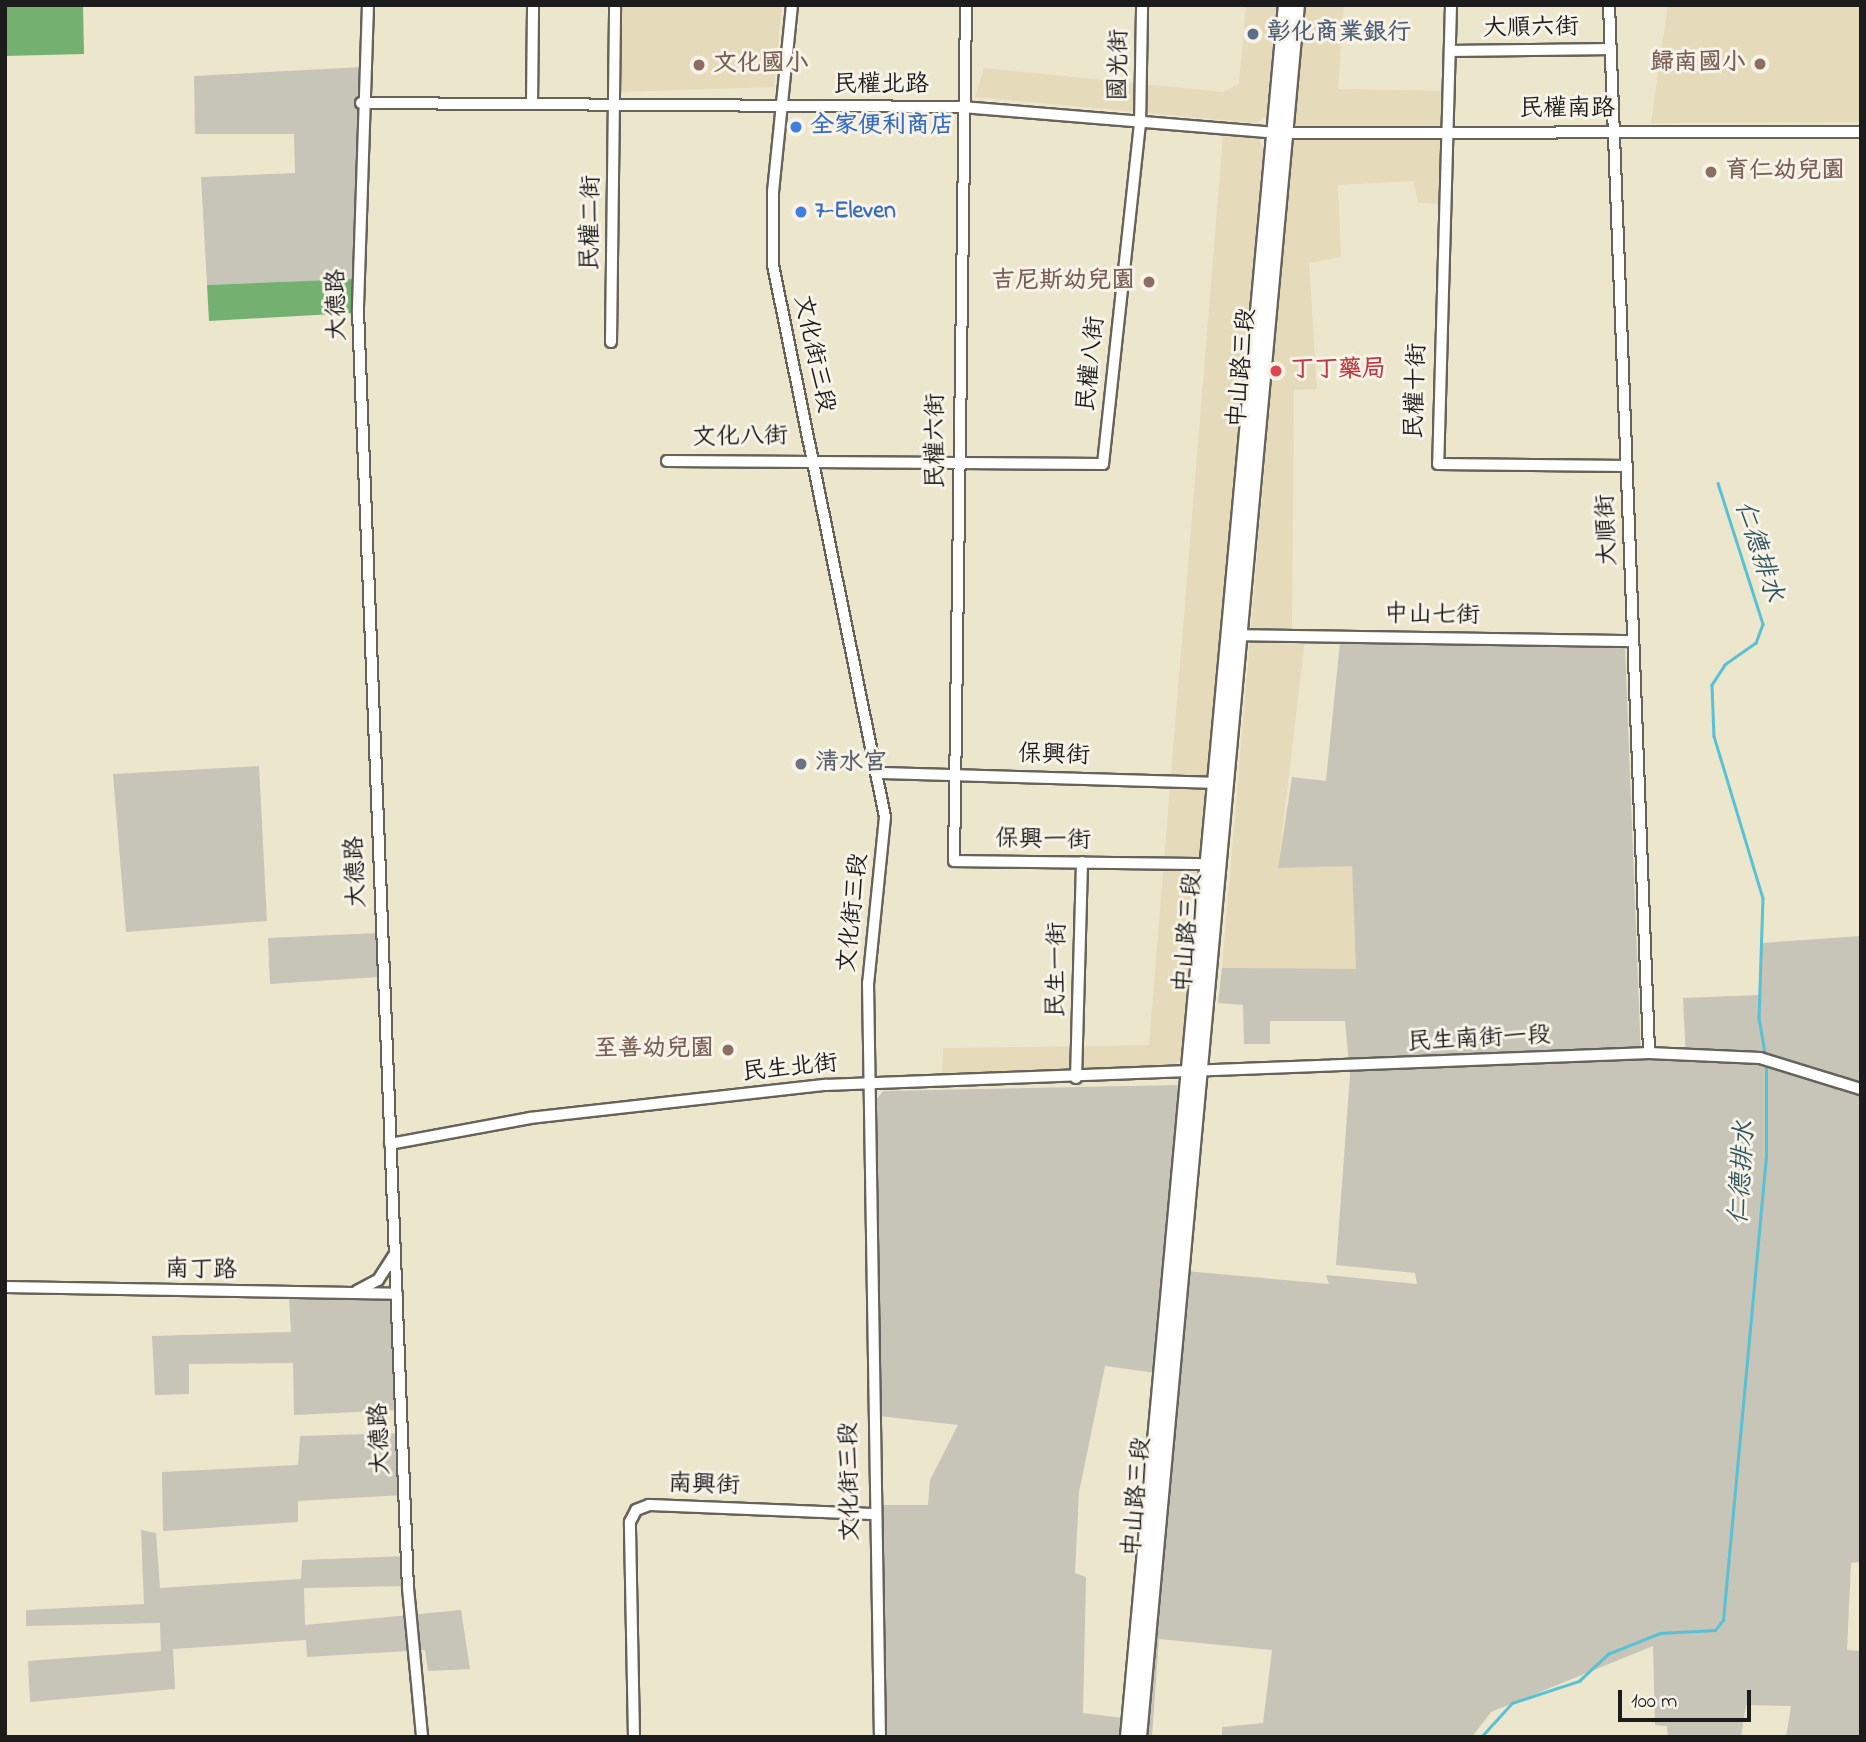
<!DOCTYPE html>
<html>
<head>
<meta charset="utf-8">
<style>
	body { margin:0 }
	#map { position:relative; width:1866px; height:1742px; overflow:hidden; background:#ece7cc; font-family:"Indie Flower","LXGW WenKai TC",sans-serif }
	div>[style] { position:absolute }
	.built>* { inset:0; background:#e5daba }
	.industrial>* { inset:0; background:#c7c4b8 }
	.forest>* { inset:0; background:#74b171 }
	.stream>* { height:2.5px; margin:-1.25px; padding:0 1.25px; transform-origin:1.25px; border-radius:1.25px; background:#58c1d4 }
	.roads { filter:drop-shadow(2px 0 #65635a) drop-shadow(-2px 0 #65635a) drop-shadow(0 2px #65635a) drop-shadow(0 -2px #65635a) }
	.minor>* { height:10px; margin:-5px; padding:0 5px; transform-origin:5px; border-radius:5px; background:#fff }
	.major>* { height:14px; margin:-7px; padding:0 7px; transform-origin:7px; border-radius:7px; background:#fff }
	.dots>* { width:19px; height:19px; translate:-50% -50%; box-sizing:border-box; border:4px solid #f7f3e8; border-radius:50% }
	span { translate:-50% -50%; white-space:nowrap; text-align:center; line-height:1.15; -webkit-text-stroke:6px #f7f3e8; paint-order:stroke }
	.street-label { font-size:24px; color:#1c1c1c }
	.service-label { font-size:24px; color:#4e5e75; font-weight:700 }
	.left { translate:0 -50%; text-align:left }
	.education-label { font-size:24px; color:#785e54; font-weight:700 }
	.right { translate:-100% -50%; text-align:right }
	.shop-label { font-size:24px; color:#366cbe; font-weight:700 }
	.health-label { font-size:24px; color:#be3a42; font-weight:700 }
	.worship-label { font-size:24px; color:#5b616d; font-weight:700 }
	.water-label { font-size:26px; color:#31565c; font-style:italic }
	.frame { position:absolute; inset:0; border:7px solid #1c1c1c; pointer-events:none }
	.scale { position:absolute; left:1618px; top:1690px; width:133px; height:32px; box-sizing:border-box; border:4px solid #1c1c1c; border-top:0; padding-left:9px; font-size:21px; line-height:24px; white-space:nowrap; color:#1c1c1c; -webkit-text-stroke:5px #f7f3e8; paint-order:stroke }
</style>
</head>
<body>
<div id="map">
	<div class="built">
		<i style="clip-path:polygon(621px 5px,782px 5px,774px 87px,621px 92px)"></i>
		<i style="clip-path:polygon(1246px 5px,1277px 5px,1268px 115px,1256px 123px,975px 97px,984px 68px,1223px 92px,1239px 84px)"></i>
		<i style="clip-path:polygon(1304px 5px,1344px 5px,1338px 89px,1445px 91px,1441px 204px,1418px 203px,1414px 181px,1338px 185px,1341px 257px,1309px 263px,1317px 389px,1294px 390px,1292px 631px,1306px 631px,1278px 868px,1352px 865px,1356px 970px,1222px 968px)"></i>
		<i style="clip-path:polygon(1668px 5px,1861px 5px,1861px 122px,1651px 123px)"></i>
		<i style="clip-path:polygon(1223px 136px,1258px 138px,1266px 155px,1184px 1057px,1169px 1069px,942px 1073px,943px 1048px,1149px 1045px)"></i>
	</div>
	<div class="industrial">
		<i style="clip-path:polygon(361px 67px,353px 279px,207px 285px,201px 177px,295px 173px,294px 134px,195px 134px,194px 76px)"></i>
		<i style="clip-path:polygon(evenodd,1340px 642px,1625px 647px,1641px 1058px,1686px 1060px,1683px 998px,1759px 995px,1762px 943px,1861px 936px,1861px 1562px,1851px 1563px,1847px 1650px,1861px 1651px,1861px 1737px,1786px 1737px,1791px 1706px,1746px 1705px,1741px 1737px,1668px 1737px,1667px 1726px,1655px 1725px,1653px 1646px,1491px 1712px,1472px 1737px,1222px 1737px,1222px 1727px,1263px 1723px,1272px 1650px,1159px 1639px,1152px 1737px,885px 1737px,881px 1505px,928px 1505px,930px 1480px,958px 1425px,879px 1416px,876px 1100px,883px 1091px,1179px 1085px,1163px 1269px,1329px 1284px,1326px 1275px,1417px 1284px,1415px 1273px,1336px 1265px,1350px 1075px,1345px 1021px,1270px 1021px,1270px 1044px,1244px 1044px,1243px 1005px,1218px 1003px,1222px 968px,1356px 969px,1352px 866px,1278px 868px,1292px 777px,1326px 781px,1340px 642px,1105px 1366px,1156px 1373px,1122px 1718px,1083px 1713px,1086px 1577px,1075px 1573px,1079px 1492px,1105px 1366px)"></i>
		<i style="clip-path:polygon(259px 766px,267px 921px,126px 932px,113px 774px)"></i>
		<i style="clip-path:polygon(378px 933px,380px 977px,270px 984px,268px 938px)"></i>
		<i style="clip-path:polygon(393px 1298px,399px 1410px,294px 1415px,293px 1363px,189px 1364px,189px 1394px,155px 1395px,152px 1336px,291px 1332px,289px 1299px)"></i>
		<i style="clip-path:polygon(403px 1433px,403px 1495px,298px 1501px,298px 1522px,163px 1531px,162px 1472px,298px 1465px,300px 1436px)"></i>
		<i style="clip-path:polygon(141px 1530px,156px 1533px,160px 1588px,301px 1579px,302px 1560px,406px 1556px,407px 1586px,304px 1588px,305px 1625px,461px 1610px,470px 1669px,428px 1671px,425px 1650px,307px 1657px,306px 1640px,173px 1649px,175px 1689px,30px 1702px,28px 1661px,161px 1651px,160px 1623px,26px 1626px,26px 1610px,144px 1604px)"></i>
	</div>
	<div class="forest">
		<i style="clip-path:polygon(5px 5px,83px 5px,84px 54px,5px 56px)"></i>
		<i style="clip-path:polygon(353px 279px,351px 313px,209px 321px,207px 285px)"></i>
	</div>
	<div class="stream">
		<i style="left:1718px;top:483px;width:148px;rotate:72.3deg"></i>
		<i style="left:1763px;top:624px;width:20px;rotate:110deg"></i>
		<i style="left:1756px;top:643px;width:38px;rotate:145deg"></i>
		<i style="left:1725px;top:665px;width:24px;rotate:123deg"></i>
		<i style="left:1712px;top:685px;width:51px;rotate:87.8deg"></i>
		<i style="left:1714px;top:736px;width:169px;rotate:73.2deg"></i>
		<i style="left:1763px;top:898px;width:120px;rotate:91.9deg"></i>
		<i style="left:1759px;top:1018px;width:41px;rotate:80.1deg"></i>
		<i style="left:1481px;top:1737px;width:46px;rotate:-47.6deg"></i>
		<i style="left:1512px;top:1703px;width:71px;rotate:-18.2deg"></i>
		<i style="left:1579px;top:1681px;width:40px;rotate:-43deg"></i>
		<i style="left:1608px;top:1654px;width:56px;rotate:-22deg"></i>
		<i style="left:1660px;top:1633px;width:55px;rotate:-3.1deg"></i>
		<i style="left:1715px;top:1630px;width:13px;rotate:-51deg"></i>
		<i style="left:1723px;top:1620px;width:464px;rotate:-84.7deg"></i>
		<i style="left:1766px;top:1158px;width:94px;rotate:-90deg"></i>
	</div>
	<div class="roads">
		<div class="minor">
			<i style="left:368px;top:5px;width:306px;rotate:91.9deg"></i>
			<i style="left:358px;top:311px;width:1278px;rotate:87.76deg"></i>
			<i style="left:408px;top:1588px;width:150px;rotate:84.6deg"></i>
			<i style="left:792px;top:5px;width:187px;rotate:95.8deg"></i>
			<i style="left:773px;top:191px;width:74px;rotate:90deg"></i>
			<i style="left:773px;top:265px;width:563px;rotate:78.53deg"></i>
			<i style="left:885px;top:817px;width:167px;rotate:95.8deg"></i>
			<i style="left:868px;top:983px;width:754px;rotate:89.09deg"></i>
			<i style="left:966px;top:5px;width:856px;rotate:90.8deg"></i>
			<i style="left:954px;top:861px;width:258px;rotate:0.7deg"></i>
			<i style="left:1451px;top:5px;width:459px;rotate:91.6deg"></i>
			<i style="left:1438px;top:464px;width:188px;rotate:0.6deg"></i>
			<i style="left:1609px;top:5px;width:1049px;rotate:87.81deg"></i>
			<i style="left:1452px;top:51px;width:158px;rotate:-0.7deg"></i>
			<i style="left:361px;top:103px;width:600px;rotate:0.38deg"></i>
			<i style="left:961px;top:107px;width:314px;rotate:4.7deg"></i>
			<i style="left:1274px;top:133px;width:587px;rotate:-0.1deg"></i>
			<i style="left:532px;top:104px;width:99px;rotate:-89.4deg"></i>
			<i style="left:611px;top:342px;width:337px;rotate:-89.3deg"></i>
			<i style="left:667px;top:461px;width:436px;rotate:0.4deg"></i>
			<i style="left:1103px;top:464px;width:341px;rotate:-83.8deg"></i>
			<i style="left:1140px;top:125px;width:120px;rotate:-89deg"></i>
			<i style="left:1234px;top:635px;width:399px;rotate:0.9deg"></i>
			<i style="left:879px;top:773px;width:344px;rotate:1.7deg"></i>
			<i style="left:1076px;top:1078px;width:216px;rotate:-88.4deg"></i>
			<i style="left:390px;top:1144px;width:142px;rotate:-10.5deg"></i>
			<i style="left:530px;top:1118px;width:297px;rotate:-6.4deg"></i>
			<i style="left:825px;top:1085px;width:825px;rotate:-2.22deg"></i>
			<i style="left:1649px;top:1053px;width:111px;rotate:2.6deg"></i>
			<i style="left:1760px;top:1058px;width:106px;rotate:17.1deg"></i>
			<i style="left:5px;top:1287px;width:392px;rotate:1deg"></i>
			<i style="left:357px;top:1291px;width:24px;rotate:-28deg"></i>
			<i style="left:378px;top:1280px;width:30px;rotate:-57deg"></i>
			<i style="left:634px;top:1737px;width:215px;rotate:-91.1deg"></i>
			<i style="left:630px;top:1522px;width:13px;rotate:-63deg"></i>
			<i style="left:636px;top:1510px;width:14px;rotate:-21deg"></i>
			<i style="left:649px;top:1505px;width:224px;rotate:2.3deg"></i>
		</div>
		<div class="major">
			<i style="left:1128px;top:1737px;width:1739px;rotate:-84.79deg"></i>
			<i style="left:1139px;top:1737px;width:1739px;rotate:-84.79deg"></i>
		</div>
	</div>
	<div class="dots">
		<i style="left:1253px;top:34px;background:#5c6f8a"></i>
		<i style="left:1760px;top:64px;background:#8d6e63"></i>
		<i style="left:699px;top:65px;background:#8d6e63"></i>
		<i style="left:796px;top:127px;background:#3f7fe0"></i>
		<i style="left:1711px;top:172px;background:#8d6e63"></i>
		<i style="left:801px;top:212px;background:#3f7fe0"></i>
		<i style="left:1149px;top:282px;background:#8d6e63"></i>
		<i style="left:1276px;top:371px;background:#e0444e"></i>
		<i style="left:801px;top:764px;background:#6b7280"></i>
		<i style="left:728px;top:1050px;background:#8d6e63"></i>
	</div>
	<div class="street-label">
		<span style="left:1531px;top:29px;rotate:-1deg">大順六街</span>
		<span style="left:1120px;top:65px;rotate:-89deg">國光街</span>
		<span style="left:881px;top:86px">民權北路</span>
		<span style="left:1567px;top:110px">民權南路</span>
		<span style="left:592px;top:223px;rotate:-89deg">民權二街</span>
		<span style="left:338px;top:305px;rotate:-91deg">大德路</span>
		<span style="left:813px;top:354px;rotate:78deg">文化街三段</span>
		<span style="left:1092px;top:364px;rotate:-84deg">民權八街</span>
		<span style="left:1243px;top:368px;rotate:-85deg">中山路三段</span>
		<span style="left:1417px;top:391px;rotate:-88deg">民權十街</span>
		<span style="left:740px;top:438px;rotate:-1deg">文化八街</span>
		<span style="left:937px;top:441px;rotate:-90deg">民權六街</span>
		<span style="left:1608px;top:530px;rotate:-92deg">大順街</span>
		<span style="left:1432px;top:616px;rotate:1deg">中山七街</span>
		<span style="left:1054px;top:756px;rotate:2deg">保興街</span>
		<span style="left:1043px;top:841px;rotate:1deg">保興一街</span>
		<span style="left:357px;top:872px;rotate:-92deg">大德路</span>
		<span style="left:854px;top:913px;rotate:-84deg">文化街三段</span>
		<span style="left:1189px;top:933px;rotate:-85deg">中山路三段</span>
		<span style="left:1058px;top:970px;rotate:-89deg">民生一街</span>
		<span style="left:1479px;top:1040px;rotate:-3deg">民生南街一段</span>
		<span style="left:790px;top:1069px;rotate:-6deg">民生北街</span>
		<span style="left:201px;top:1271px;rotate:1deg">南丁路</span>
		<span style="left:381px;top:1439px;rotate:-92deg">大德路</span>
		<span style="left:851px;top:1482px;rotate:-91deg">文化街三段</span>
		<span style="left:704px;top:1486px;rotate:2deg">南興街</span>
		<span style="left:1138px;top:1497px;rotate:-85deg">中山路三段</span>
	</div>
	<div class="service-label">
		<span class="left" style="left:1267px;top:34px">彰化商業銀行</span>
	</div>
	<div class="education-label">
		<span class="right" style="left:1746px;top:64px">歸南國小</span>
		<span class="left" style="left:713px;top:65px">文化國小</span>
		<span class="left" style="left:1725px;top:172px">育仁幼兒園</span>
		<span class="right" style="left:1135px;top:282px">吉尼斯幼兒園</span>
		<span class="right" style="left:714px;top:1050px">至善幼兒園</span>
	</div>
	<div class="shop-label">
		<span class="left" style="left:810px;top:127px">全家便利商店</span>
		<span class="left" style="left:815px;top:212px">7-Eleven</span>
	</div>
	<div class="health-label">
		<span class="left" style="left:1290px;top:371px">丁丁藥局</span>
	</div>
	<div class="worship-label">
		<span class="left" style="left:815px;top:764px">清水宮</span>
	</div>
	<div class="water-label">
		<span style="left:1757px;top:552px;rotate:72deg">仁德排水</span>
		<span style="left:1744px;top:1173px;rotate:-86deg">仁德排水</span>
	</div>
	<div class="frame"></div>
	<div class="scale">100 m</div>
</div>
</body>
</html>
